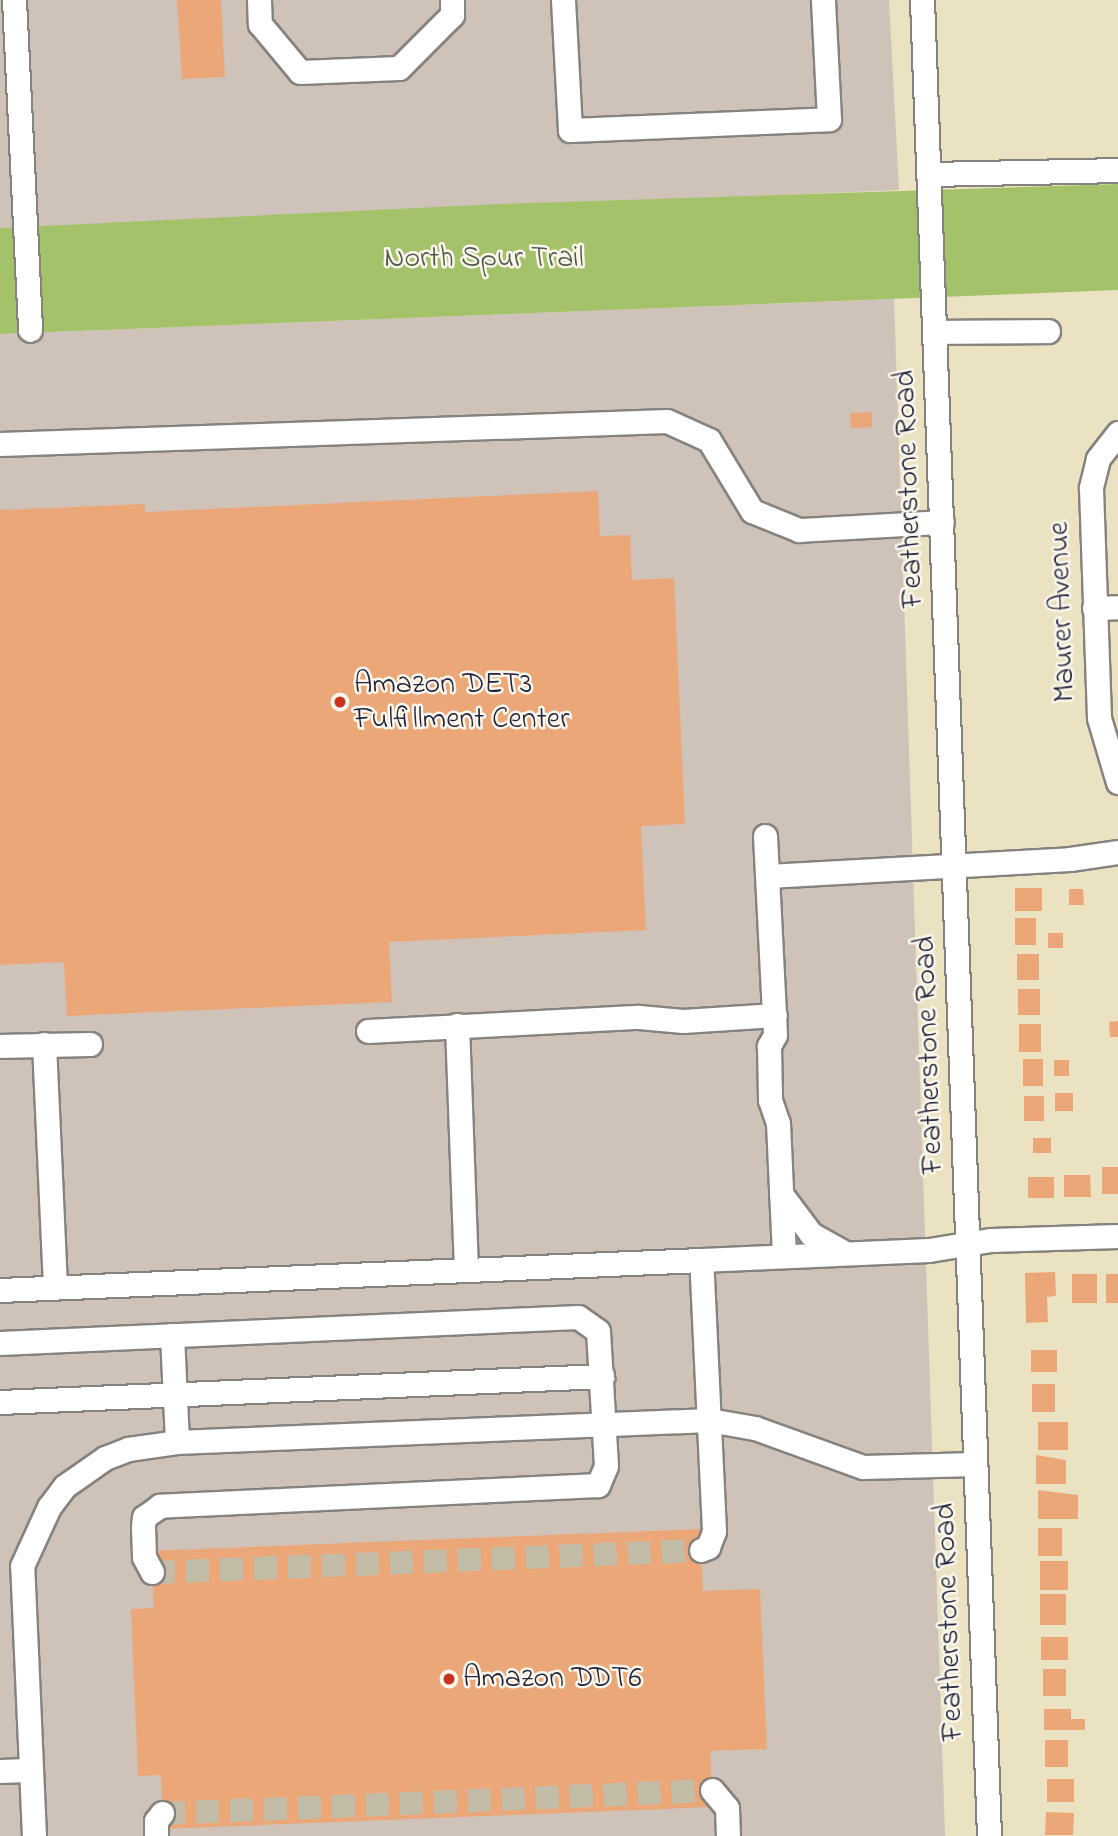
<!DOCTYPE html>
<html>
<head>
<meta charset="utf-8">
<style>
	body { margin:0 }
	#map { position:relative; width:1118px; height:1836px; overflow:hidden; background:#ebe2c2; font-family:"Indie Flower",sans-serif }
	div>[style] { position:absolute }
	.industrial>* { inset:0; background:#cec2b9 }
	.green>* { inset:0; background:#a4c26a }
	.building>* { inset:0; background:#eca778 }
	.minor-tunnel>* { height:23px; margin-top:-11.5px; transform-origin:0; background:repeating-linear-gradient(90deg,#c3bca7 0 23px,transparent 0 34px) }
	.roads { filter:drop-shadow(2px 0 #86827e) drop-shadow(-2px 0 #86827e) drop-shadow(0 2px #86827e) drop-shadow(0 -2px #86827e) }
	.minor>* { height:23px; margin:-11.5px; padding:0 11.5px; transform-origin:11.5px; border-radius:11.5px; background:#fff }
	.dots>* { width:19px; height:19px; translate:-50% -50%; box-sizing:border-box; border:4px solid #fbf7ec; border-radius:50% }
	span { translate:-50% -50%; white-space:nowrap; text-align:center; line-height:1.15; -webkit-text-stroke:5px #fbf7ec; paint-order:stroke }
	.park-label { font-size:30px; color:#505a4b }
	.street-label { font-size:30px; color:#22223b }
	.poi-label { font-size:30px; color:#22223b }
	.left { translate:0 -50%; text-align:left }
</style>
</head>
<body>
<div id="map">
	<div class="industrial">
		<i style="clip-path:polygon(0 0,889px 0,899px 190px,0 228px)"></i>
		<i style="clip-path:polygon(894px 299px,945px 1836px,0 1836px,0 334px)"></i>
	</div>
	<div class="green">
		<i style="clip-path:polygon(1118px 184px,1118px 290px,0 334px,0 228px,501px 204px)"></i>
	</div>
	<div class="building">
		<i style="clip-path:polygon(177px 0,221px 0,225px 77px,182px 79px)"></i>
		<i style="clip-path:polygon(872px 412px,872px 427px,851px 428px,850px 413px)"></i>
		<i style="clip-path:polygon(598px 491px,600px 536px,630px 535px,632px 580px,674px 578px,685px 824px,641px 826px,646px 930px,389px 942px,392px 1002px,67px 1016px,64px 962px,0 965px,0 510px,145px 504px,145px 512px)"></i>
		<i style="clip-path:polygon(1015px 888px,1042px 888px,1042px 911px,1015px 911px)"></i>
		<i style="clip-path:polygon(1069px 889px,1083px 889px,1084px 905px,1069px 905px)"></i>
		<i style="clip-path:polygon(1015px 918px,1036px 918px,1036px 945px,1015px 945px)"></i>
		<i style="clip-path:polygon(1048px 933px,1063px 933px,1063px 948px,1048px 948px)"></i>
		<i style="clip-path:polygon(1017px 954px,1039px 954px,1039px 980px,1017px 980px)"></i>
		<i style="clip-path:polygon(1018px 989px,1040px 989px,1040px 1015px,1018px 1015px)"></i>
		<i style="clip-path:polygon(1118px 1021px,1118px 1037px,1110px 1037px,1109px 1022px)"></i>
		<i style="clip-path:polygon(1019px 1024px,1041px 1024px,1041px 1052px,1019px 1052px)"></i>
		<i style="clip-path:polygon(1023px 1059px,1043px 1059px,1043px 1086px,1023px 1086px)"></i>
		<i style="clip-path:polygon(1054px 1060px,1069px 1060px,1069px 1076px,1054px 1076px)"></i>
		<i style="clip-path:polygon(1055px 1093px,1073px 1093px,1073px 1111px,1055px 1111px)"></i>
		<i style="clip-path:polygon(1024px 1096px,1044px 1096px,1044px 1121px,1024px 1121px)"></i>
		<i style="clip-path:polygon(1033px 1138px,1051px 1138px,1051px 1153px,1033px 1153px)"></i>
		<i style="clip-path:polygon(1102px 1167px,1118px 1167px,1118px 1194px,1102px 1194px)"></i>
		<i style="clip-path:polygon(1064px 1175px,1090px 1175px,1091px 1197px,1064px 1197px)"></i>
		<i style="clip-path:polygon(1028px 1177px,1054px 1177px,1054px 1198px,1028px 1198px)"></i>
		<i style="clip-path:polygon(1055px 1272px,1056px 1296px,1047px 1297px,1048px 1322px,1026px 1323px,1025px 1273px)"></i>
		<i style="clip-path:polygon(1072px 1274px,1097px 1274px,1097px 1303px,1072px 1303px)"></i>
		<i style="clip-path:polygon(1106px 1274px,1118px 1274px,1118px 1303px,1106px 1303px)"></i>
		<i style="clip-path:polygon(1031px 1350px,1057px 1350px,1057px 1372px,1031px 1372px)"></i>
		<i style="clip-path:polygon(1032px 1384px,1055px 1384px,1055px 1412px,1032px 1412px)"></i>
		<i style="clip-path:polygon(1038px 1422px,1068px 1422px,1068px 1450px,1038px 1450px)"></i>
		<i style="clip-path:polygon(1036px 1455px,1066px 1460px,1066px 1484px,1036px 1484px)"></i>
		<i style="clip-path:polygon(1038px 1490px,1078px 1495px,1078px 1519px,1038px 1519px)"></i>
		<i style="clip-path:polygon(1038px 1528px,1062px 1528px,1062px 1556px,1038px 1556px)"></i>
		<i style="clip-path:polygon(700px 1529px,703px 1591px,760px 1589px,767px 1749px,710px 1751px,713px 1807px,163px 1829px,161px 1775px,138px 1776px,131px 1609px,154px 1608px,151px 1551px)"></i>
		<i style="clip-path:polygon(1040px 1561px,1068px 1561px,1068px 1590px,1040px 1590px)"></i>
		<i style="clip-path:polygon(1040px 1594px,1066px 1594px,1066px 1625px,1040px 1625px)"></i>
		<i style="clip-path:polygon(1041px 1637px,1068px 1637px,1068px 1660px,1041px 1660px)"></i>
		<i style="clip-path:polygon(1043px 1669px,1066px 1669px,1066px 1696px,1043px 1696px)"></i>
		<i style="clip-path:polygon(1044px 1709px,1071px 1709px,1071px 1719px,1085px 1719px,1085px 1730px,1044px 1730px)"></i>
		<i style="clip-path:polygon(1045px 1740px,1068px 1740px,1068px 1767px,1045px 1767px)"></i>
		<i style="clip-path:polygon(1047px 1779px,1074px 1779px,1074px 1802px,1047px 1802px)"></i>
		<i style="clip-path:polygon(1046px 1812px,1074px 1813px,1073px 1835px,1045px 1835px)"></i>
	</div>
	<div class="minor-tunnel">
		<i style="left:152px;top:1572px;width:549px;rotate:-2.29deg"></i>
		<i style="left:162px;top:1813px;width:550px;rotate:-2.39deg"></i>
	</div>
	<div class="roads">
		<div class="minor">
			<i style="left:14px;top:0;width:330px;rotate:87.2deg"></i>
			<i style="left:259px;top:0;width:24px;rotate:88deg"></i>
			<i style="left:260px;top:24px;width:62px;rotate:50.2deg"></i>
			<i style="left:300px;top:72px;width:99px;rotate:-2.3deg"></i>
			<i style="left:399px;top:68px;width:75px;rotate:-45deg"></i>
			<i style="left:452px;top:15px;width:15px;rotate:-90deg"></i>
			<i style="left:563px;top:0;width:130px;rotate:86.9deg"></i>
			<i style="left:570px;top:130px;width:259px;rotate:-2.4deg"></i>
			<i style="left:829px;top:119px;width:119px;rotate:-92.9deg"></i>
			<i style="left:922px;top:0;width:1837px;rotate:87.91deg"></i>
			<i style="left:930px;top:174px;width:188px;rotate:-1.2deg"></i>
			<i style="left:936px;top:332px;width:112px;rotate:-0.5deg"></i>
			<i style="left:1118px;top:433px;width:33px;rotate:128deg"></i>
			<i style="left:1098px;top:459px;width:30px;rotate:104deg"></i>
			<i style="left:1091px;top:488px;width:230px;rotate:88deg"></i>
			<i style="left:1099px;top:718px;width:67px;rotate:73.5deg"></i>
			<i style="left:0;top:444px;width:667px;rotate:-1.97deg"></i>
			<i style="left:667px;top:421px;width:46px;rotate:24.3deg"></i>
			<i style="left:709px;top:440px;width:83px;rotate:58.8deg"></i>
			<i style="left:752px;top:511px;width:51px;rotate:22deg"></i>
			<i style="left:799px;top:530px;width:143px;rotate:-3.2deg"></i>
			<i style="left:1094px;top:608px;width:24px;rotate:-2deg"></i>
			<i style="left:765px;top:836px;width:199px;rotate:87.1deg"></i>
			<i style="left:775px;top:1035px;width:13px;rotate:119deg"></i>
			<i style="left:769px;top:1046px;width:54px;rotate:88.9deg"></i>
			<i style="left:770px;top:1100px;width:24px;rotate:71deg"></i>
			<i style="left:778px;top:1123px;width:133px;rotate:87.4deg"></i>
			<i style="left:768px;top:876px;width:302px;rotate:-3.2deg"></i>
			<i style="left:1070px;top:859px;width:49px;rotate:-8.3deg"></i>
			<i style="left:457px;top:1025px;width:244px;rotate:87.9deg"></i>
			<i style="left:368px;top:1031px;width:271px;rotate:-3deg"></i>
			<i style="left:639px;top:1017px;width:44px;rotate:5.2deg"></i>
			<i style="left:683px;top:1021px;width:92px;rotate:-3.7deg"></i>
			<i style="left:44px;top:1044px;width:243px;rotate:87.4deg"></i>
			<i style="left:0;top:1046px;width:90px;rotate:-1.3deg"></i>
			<i style="left:781px;top:1194px;width:50px;rotate:53.1deg"></i>
			<i style="left:811px;top:1234px;width:37px;rotate:29deg"></i>
			<i style="left:0;top:1290px;width:702px;rotate:-2.45deg"></i>
			<i style="left:172px;top:1335px;width:107px;rotate:87.3deg"></i>
			<i style="left:0;top:1343px;width:579px;rotate:-2.58deg"></i>
			<i style="left:578px;top:1317px;width:24px;rotate:35deg"></i>
			<i style="left:598px;top:1331px;width:135px;rotate:86.6deg"></i>
			<i style="left:606px;top:1466px;width:21px;rotate:113deg"></i>
			<i style="left:598px;top:1485px;width:439px;rotate:177.3deg"></i>
			<i style="left:160px;top:1506px;width:19px;rotate:145deg"></i>
			<i style="left:144px;top:1517px;width:10px;rotate:96deg"></i>
			<i style="left:143px;top:1527px;width:30px;rotate:88deg"></i>
			<i style="left:144px;top:1557px;width:17px;rotate:62deg"></i>
			<i style="left:0;top:1402px;width:603px;rotate:-2.47deg"></i>
			<i style="left:701px;top:1550px;width:8px;rotate:-23deg"></i>
			<i style="left:708px;top:1547px;width:17px;rotate:-69deg"></i>
			<i style="left:714px;top:1531px;width:271px;rotate:-92.7deg"></i>
			<i style="left:701px;top:1260px;width:228px;rotate:-2.5deg"></i>
			<i style="left:929px;top:1250px;width:63px;rotate:-9.2deg"></i>
			<i style="left:991px;top:1240px;width:127px;rotate:-1.8deg"></i>
			<i style="left:0;top:1771px;width:28px;rotate:-2deg"></i>
			<i style="left:712px;top:1790px;width:23px;rotate:50deg"></i>
			<i style="left:727px;top:1808px;width:28px;rotate:88deg"></i>
			<i style="left:34px;top:1836px;width:270px;rotate:-92.5deg"></i>
			<i style="left:22px;top:1566px;width:65px;rotate:-65.4deg"></i>
			<i style="left:49px;top:1507px;width:26px;rotate:-53deg"></i>
			<i style="left:65px;top:1486px;width:49px;rotate:-35deg"></i>
			<i style="left:105px;top:1458px;width:25px;rotate:-21deg"></i>
			<i style="left:128px;top:1449px;width:49px;rotate:-8.1deg"></i>
			<i style="left:177px;top:1442px;width:532px;rotate:-2.37deg"></i>
			<i style="left:709px;top:1420px;width:47px;rotate:9.9deg"></i>
			<i style="left:755px;top:1428px;width:115px;rotate:19.9deg"></i>
			<i style="left:863px;top:1467px;width:112px;rotate:-1.5deg"></i>
			<i style="left:156px;top:1836px;width:15px;rotate:-90deg"></i>
			<i style="left:156px;top:1821px;width:10px;rotate:-53deg"></i>
		</div>
	</div>
	<div class="dots">
		<i style="left:340px;top:702px;background:#c8321e"></i>
		<i style="left:449px;top:1679px;background:#c8321e"></i>
	</div>
	<div class="park-label">
		<span style="left:484px;top:259px">North Spur Trail</span>
	</div>
	<div class="street-label">
		<span style="left:910px;top:489px;rotate:-92deg">Featherstone Road</span>
		<span style="left:1063px;top:612px;rotate:-92deg">Maurer Avenue</span>
		<span style="left:930px;top:1055px;rotate:-92deg">Featherstone Road</span>
		<span style="left:950px;top:1622px;rotate:-92deg">Featherstone Road</span>
	</div>
	<div class="poi-label">
		<span class="left" style="left:354px;top:702px">Amazon DET3<br>Fulfillment Center</span>
		<span class="left" style="left:463px;top:1679px">Amazon DDT6</span>
	</div>
</div>
</body>
</html>
